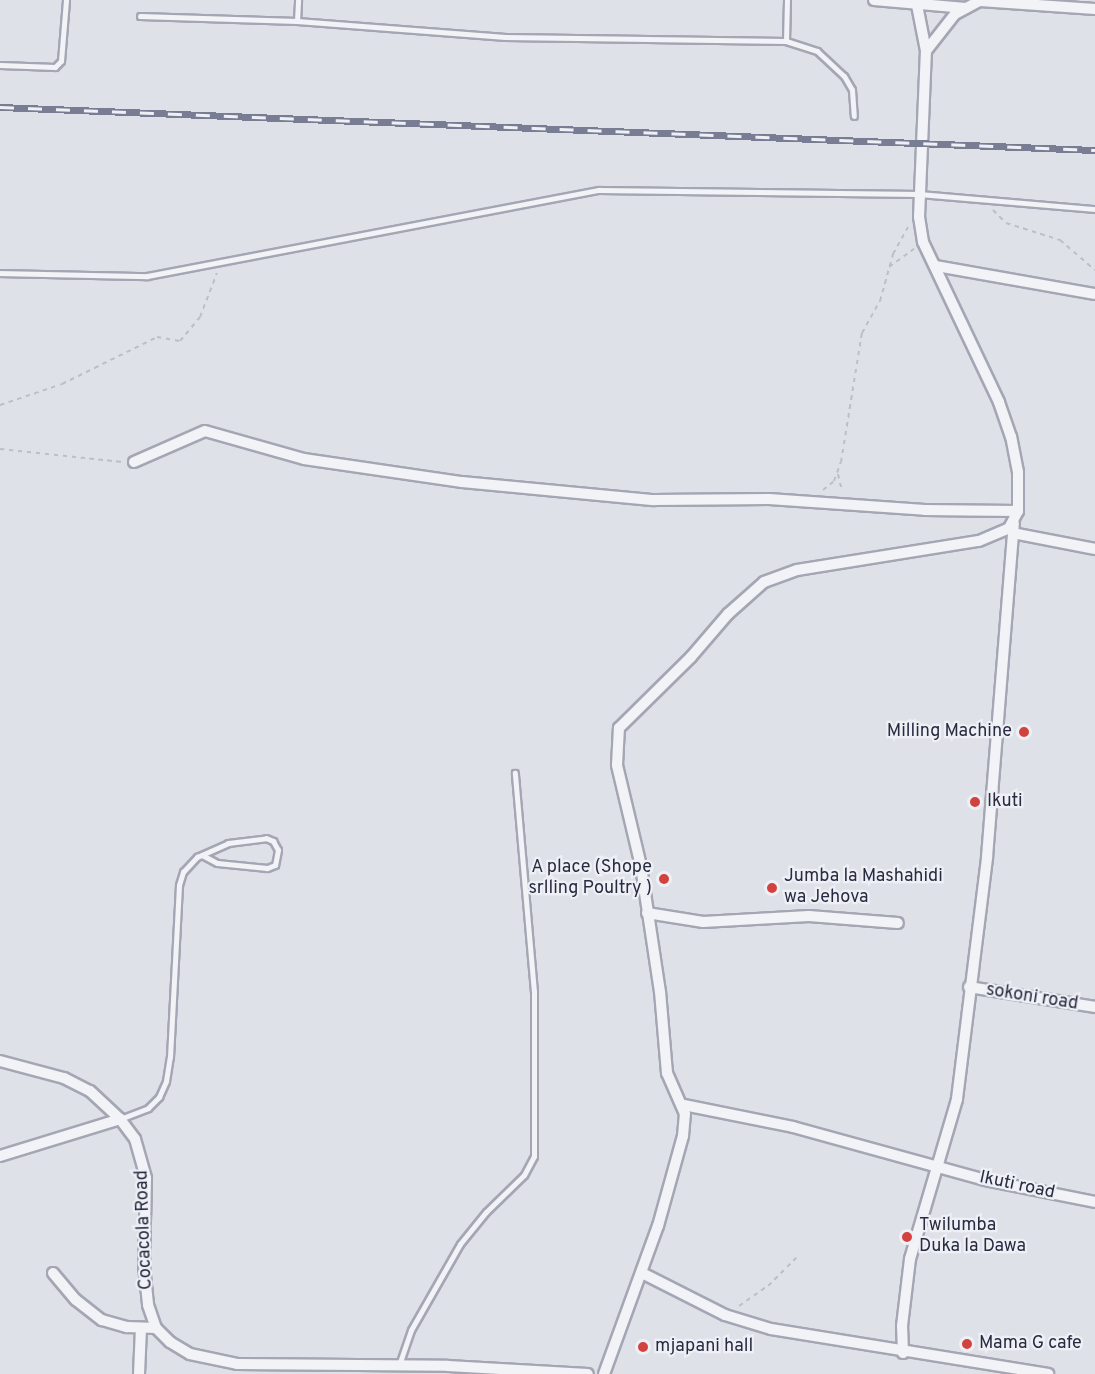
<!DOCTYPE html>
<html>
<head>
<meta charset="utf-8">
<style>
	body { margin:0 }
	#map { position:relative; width:1095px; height:1374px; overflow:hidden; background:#dfe1e9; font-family:Overpass,sans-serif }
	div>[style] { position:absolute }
	.path>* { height:2px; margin-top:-1px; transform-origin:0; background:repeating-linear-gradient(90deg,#bdbfc7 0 4.5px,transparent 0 9px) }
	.roads { filter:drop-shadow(2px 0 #a4a7b3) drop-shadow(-2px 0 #a4a7b3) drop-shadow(0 2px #a4a7b3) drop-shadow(0 -2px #a4a7b3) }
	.lane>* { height:5px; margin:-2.5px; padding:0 2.5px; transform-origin:2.5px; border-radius:2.5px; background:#f2f3f7 }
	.street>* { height:10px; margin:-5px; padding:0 5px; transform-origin:5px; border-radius:5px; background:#f2f3f7 }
	.rail>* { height:7px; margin-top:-3.5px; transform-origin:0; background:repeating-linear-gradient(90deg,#eef0f6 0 14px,#787d93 0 28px); box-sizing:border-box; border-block:2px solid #787d93 }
	.dots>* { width:16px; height:16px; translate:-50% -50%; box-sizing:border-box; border:3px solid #eef0f6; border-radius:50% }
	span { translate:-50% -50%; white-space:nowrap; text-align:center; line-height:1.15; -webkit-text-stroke:4.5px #eef0f6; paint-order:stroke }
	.poi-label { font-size:18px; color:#272c40 }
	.right { translate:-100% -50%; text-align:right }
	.left { translate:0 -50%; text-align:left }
	.street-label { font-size:18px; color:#272c40 }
</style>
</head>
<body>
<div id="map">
	<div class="path">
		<i style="left:993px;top:210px;width:18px;rotate:45deg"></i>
		<i style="left:1006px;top:223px;width:57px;rotate:17.5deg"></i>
		<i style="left:1060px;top:240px;width:46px;rotate:40.6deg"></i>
		<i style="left:889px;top:267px;width:31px;rotate:-36deg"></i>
		<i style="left:0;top:405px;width:65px;rotate:-18.7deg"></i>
		<i style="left:62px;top:384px;width:106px;rotate:-26.3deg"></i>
		<i style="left:157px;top:337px;width:23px;rotate:10deg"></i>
		<i style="left:180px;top:341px;width:31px;rotate:-50deg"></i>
		<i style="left:200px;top:317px;width:47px;rotate:-68.9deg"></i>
		<i style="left:0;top:449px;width:123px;rotate:6.1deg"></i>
		<i style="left:838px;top:474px;width:18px;rotate:77deg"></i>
		<i style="left:823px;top:490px;width:14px;rotate:-39deg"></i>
		<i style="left:834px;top:481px;width:20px;rotate:-70deg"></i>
		<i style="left:841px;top:462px;width:131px;rotate:-80.8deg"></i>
		<i style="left:862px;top:333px;width:37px;rotate:-61deg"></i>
		<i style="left:880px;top:301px;width:49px;rotate:-74.5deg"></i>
		<i style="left:893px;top:254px;width:31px;rotate:-61deg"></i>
		<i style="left:739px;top:1306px;width:35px;rotate:-35deg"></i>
		<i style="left:768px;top:1286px;width:40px;rotate:-45deg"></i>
	</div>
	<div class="roads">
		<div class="lane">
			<i style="left:140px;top:16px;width:157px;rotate:1.8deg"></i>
			<i style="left:297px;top:21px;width:209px;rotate:4.4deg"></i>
			<i style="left:505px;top:37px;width:281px;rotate:0.8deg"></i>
			<i style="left:786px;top:41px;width:33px;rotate:18deg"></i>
			<i style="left:817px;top:51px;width:37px;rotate:43deg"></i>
			<i style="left:844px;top:76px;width:16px;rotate:60deg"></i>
			<i style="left:852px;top:90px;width:26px;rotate:86deg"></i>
			<i style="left:297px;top:21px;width:21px;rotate:-87deg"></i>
			<i style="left:786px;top:41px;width:41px;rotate:-88.6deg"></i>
			<i style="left:0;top:65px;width:55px;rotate:2.1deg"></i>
			<i style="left:55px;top:67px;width:8px;rotate:-45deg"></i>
			<i style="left:61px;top:61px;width:61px;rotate:-85.3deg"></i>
			<i style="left:0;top:273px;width:147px;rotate:1.2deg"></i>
			<i style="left:147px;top:276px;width:460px;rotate:-10.8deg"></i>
			<i style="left:599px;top:190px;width:320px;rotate:0.7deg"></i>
			<i style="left:919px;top:194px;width:177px;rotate:4.9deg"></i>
			<i style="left:120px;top:1119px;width:30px;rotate:-21deg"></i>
			<i style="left:148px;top:1108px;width:16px;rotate:-45deg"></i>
			<i style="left:159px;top:1097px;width:17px;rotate:-66deg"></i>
			<i style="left:166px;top:1081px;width:24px;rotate:-81deg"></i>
			<i style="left:170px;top:1057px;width:172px;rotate:-87deg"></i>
			<i style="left:179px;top:885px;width:14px;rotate:-73deg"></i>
			<i style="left:183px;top:872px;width:21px;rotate:-47deg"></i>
			<i style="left:197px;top:857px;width:34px;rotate:-24deg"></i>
			<i style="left:228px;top:843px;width:38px;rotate:-7deg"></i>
			<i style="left:266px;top:838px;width:8px;rotate:23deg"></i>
			<i style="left:273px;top:841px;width:10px;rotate:61deg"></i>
			<i style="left:278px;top:850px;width:15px;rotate:101deg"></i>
			<i style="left:275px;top:865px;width:9px;rotate:159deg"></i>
			<i style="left:267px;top:868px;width:50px;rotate:-174.3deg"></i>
			<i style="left:217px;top:863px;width:17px;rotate:-152deg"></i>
			<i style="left:399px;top:1365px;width:37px;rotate:-71deg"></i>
			<i style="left:411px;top:1330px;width:99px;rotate:-60.3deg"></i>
			<i style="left:460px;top:1244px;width:41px;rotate:-50.9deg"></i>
			<i style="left:486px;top:1212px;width:53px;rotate:-44.2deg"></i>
			<i style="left:524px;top:1175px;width:21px;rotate:-62deg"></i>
			<i style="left:534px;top:1156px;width:164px;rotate:-90deg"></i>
			<i style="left:534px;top:992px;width:220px;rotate:-95deg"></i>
		</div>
		<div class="street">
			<i style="left:874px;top:0;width:92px;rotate:5deg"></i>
			<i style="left:980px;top:1px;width:115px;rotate:4deg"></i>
			<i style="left:917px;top:5px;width:47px;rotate:78.9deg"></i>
			<i style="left:936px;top:266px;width:161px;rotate:10deg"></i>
			<i style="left:134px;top:462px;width:77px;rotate:-23.6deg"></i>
			<i style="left:205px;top:431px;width:103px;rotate:15.8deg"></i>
			<i style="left:304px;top:459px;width:160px;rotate:8.3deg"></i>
			<i style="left:462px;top:482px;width:193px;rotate:5.4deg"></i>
			<i style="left:654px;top:500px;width:115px;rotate:-0.5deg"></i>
			<i style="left:769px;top:499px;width:156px;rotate:4deg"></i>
			<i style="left:925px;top:510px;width:93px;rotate:0.6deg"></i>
			<i style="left:1013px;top:533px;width:84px;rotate:11deg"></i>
			<i style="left:647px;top:913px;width:57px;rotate:9.1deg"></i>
			<i style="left:703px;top:922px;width:106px;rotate:-3.2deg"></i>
			<i style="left:809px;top:916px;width:89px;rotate:4.5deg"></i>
			<i style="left:969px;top:987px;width:128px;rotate:9deg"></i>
			<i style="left:0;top:1061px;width:66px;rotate:14.9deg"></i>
			<i style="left:64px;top:1078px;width:29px;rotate:27deg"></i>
			<i style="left:90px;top:1091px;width:41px;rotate:43deg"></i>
			<i style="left:120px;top:1119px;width:25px;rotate:53deg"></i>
			<i style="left:135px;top:1139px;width:41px;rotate:74.2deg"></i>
			<i style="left:146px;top:1178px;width:88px;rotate:91.3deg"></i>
			<i style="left:144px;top:1266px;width:39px;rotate:84deg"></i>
			<i style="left:148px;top:1305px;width:24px;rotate:71deg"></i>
			<i style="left:156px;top:1328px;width:20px;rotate:45deg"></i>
			<i style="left:170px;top:1342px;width:23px;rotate:31deg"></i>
			<i style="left:190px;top:1354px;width:48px;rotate:12deg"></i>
			<i style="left:237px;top:1364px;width:211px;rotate:0.5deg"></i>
			<i style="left:448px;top:1366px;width:140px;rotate:3.3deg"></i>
			<i style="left:684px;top:1105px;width:111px;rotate:11.4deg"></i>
			<i style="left:793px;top:1127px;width:199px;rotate:15.4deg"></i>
			<i style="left:985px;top:1180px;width:112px;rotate:11.3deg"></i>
			<i style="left:0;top:1156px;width:126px;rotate:-17.1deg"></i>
			<i style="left:53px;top:1273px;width:35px;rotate:50deg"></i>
			<i style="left:76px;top:1300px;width:33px;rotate:38deg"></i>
			<i style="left:102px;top:1320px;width:26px;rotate:16deg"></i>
			<i style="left:127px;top:1327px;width:29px;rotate:2deg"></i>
			<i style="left:642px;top:1273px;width:93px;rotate:26.8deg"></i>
			<i style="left:725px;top:1315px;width:48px;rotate:16.9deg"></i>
			<i style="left:771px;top:1329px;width:281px;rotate:9.2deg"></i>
			<i style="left:903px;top:1353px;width:27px;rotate:-92deg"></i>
			<i style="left:902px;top:1326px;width:67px;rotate:-83.2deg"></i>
			<i style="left:910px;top:1259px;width:167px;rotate:-73.6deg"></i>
			<i style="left:957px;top:1099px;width:244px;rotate:-82.9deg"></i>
			<i style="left:987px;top:857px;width:335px;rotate:-85.4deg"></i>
			<i style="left:139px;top:1374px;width:46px;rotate:-87.5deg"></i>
			<i style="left:604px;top:1374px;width:158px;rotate:-70deg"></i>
			<i style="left:658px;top:1226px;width:93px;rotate:-74.5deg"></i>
			<i style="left:683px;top:1136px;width:22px;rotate:-85deg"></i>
			<i style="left:685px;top:1114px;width:45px;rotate:-113.7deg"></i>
			<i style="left:667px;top:1073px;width:81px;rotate:-94.9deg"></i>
			<i style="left:660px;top:992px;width:127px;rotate:-98.6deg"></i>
			<i style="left:641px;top:866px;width:104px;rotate:-103.4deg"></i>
			<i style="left:617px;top:765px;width:37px;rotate:-87deg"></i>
			<i style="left:619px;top:728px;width:101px;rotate:-44.6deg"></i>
			<i style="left:691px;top:657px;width:57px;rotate:-49.3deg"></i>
			<i style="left:728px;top:614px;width:48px;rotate:-41.6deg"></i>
			<i style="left:764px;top:582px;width:35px;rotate:-20deg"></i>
			<i style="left:797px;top:570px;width:184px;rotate:-9.1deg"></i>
			<i style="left:979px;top:541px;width:33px;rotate:-23deg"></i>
			<i style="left:1009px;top:528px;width:19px;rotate:-62deg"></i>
			<i style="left:1018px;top:511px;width:39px;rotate:-90deg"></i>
			<i style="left:1018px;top:472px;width:36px;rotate:-101deg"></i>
			<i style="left:1011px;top:437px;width:37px;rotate:-109deg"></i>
			<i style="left:999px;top:402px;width:177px;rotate:-115.4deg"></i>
			<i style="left:923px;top:242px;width:25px;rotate:-99deg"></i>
			<i style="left:919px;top:217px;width:166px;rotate:-87.6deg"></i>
			<i style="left:926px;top:51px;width:47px;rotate:-51.9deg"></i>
			<i style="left:955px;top:14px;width:30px;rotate:-28deg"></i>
		</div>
	</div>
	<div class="rail">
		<i style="left:0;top:107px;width:1096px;rotate:2.25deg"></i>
	</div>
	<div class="dots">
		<i style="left:1024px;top:732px;background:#d2433f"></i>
		<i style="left:975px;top:802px;background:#d2433f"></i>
		<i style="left:664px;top:879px;background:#d2433f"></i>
		<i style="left:772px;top:888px;background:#d2433f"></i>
		<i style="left:907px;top:1237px;background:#d2433f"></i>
		<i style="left:967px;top:1344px;background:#d2433f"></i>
		<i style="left:643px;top:1347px;background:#d2433f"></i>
	</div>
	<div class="poi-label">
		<span class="right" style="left:1012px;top:732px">Milling Machine</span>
		<span class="left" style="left:987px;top:802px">Ikuti</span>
		<span class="right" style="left:652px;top:879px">A place (Shope<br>srlling Poultry )</span>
		<span class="left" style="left:784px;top:888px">Jumba la Mashahidi<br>wa Jehova</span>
		<span class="left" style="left:919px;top:1237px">Twilumba<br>Duka la Dawa</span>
		<span class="left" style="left:979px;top:1344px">Mama G cafe</span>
		<span class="left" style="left:655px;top:1347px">mjapani hall</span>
	</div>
	<div class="street-label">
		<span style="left:1032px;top:998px;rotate:9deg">sokoni road</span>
		<span style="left:1017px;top:1186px;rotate:12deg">Ikuti road</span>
		<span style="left:145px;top:1230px;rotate:-92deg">Cocacola Road</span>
	</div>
</div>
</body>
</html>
